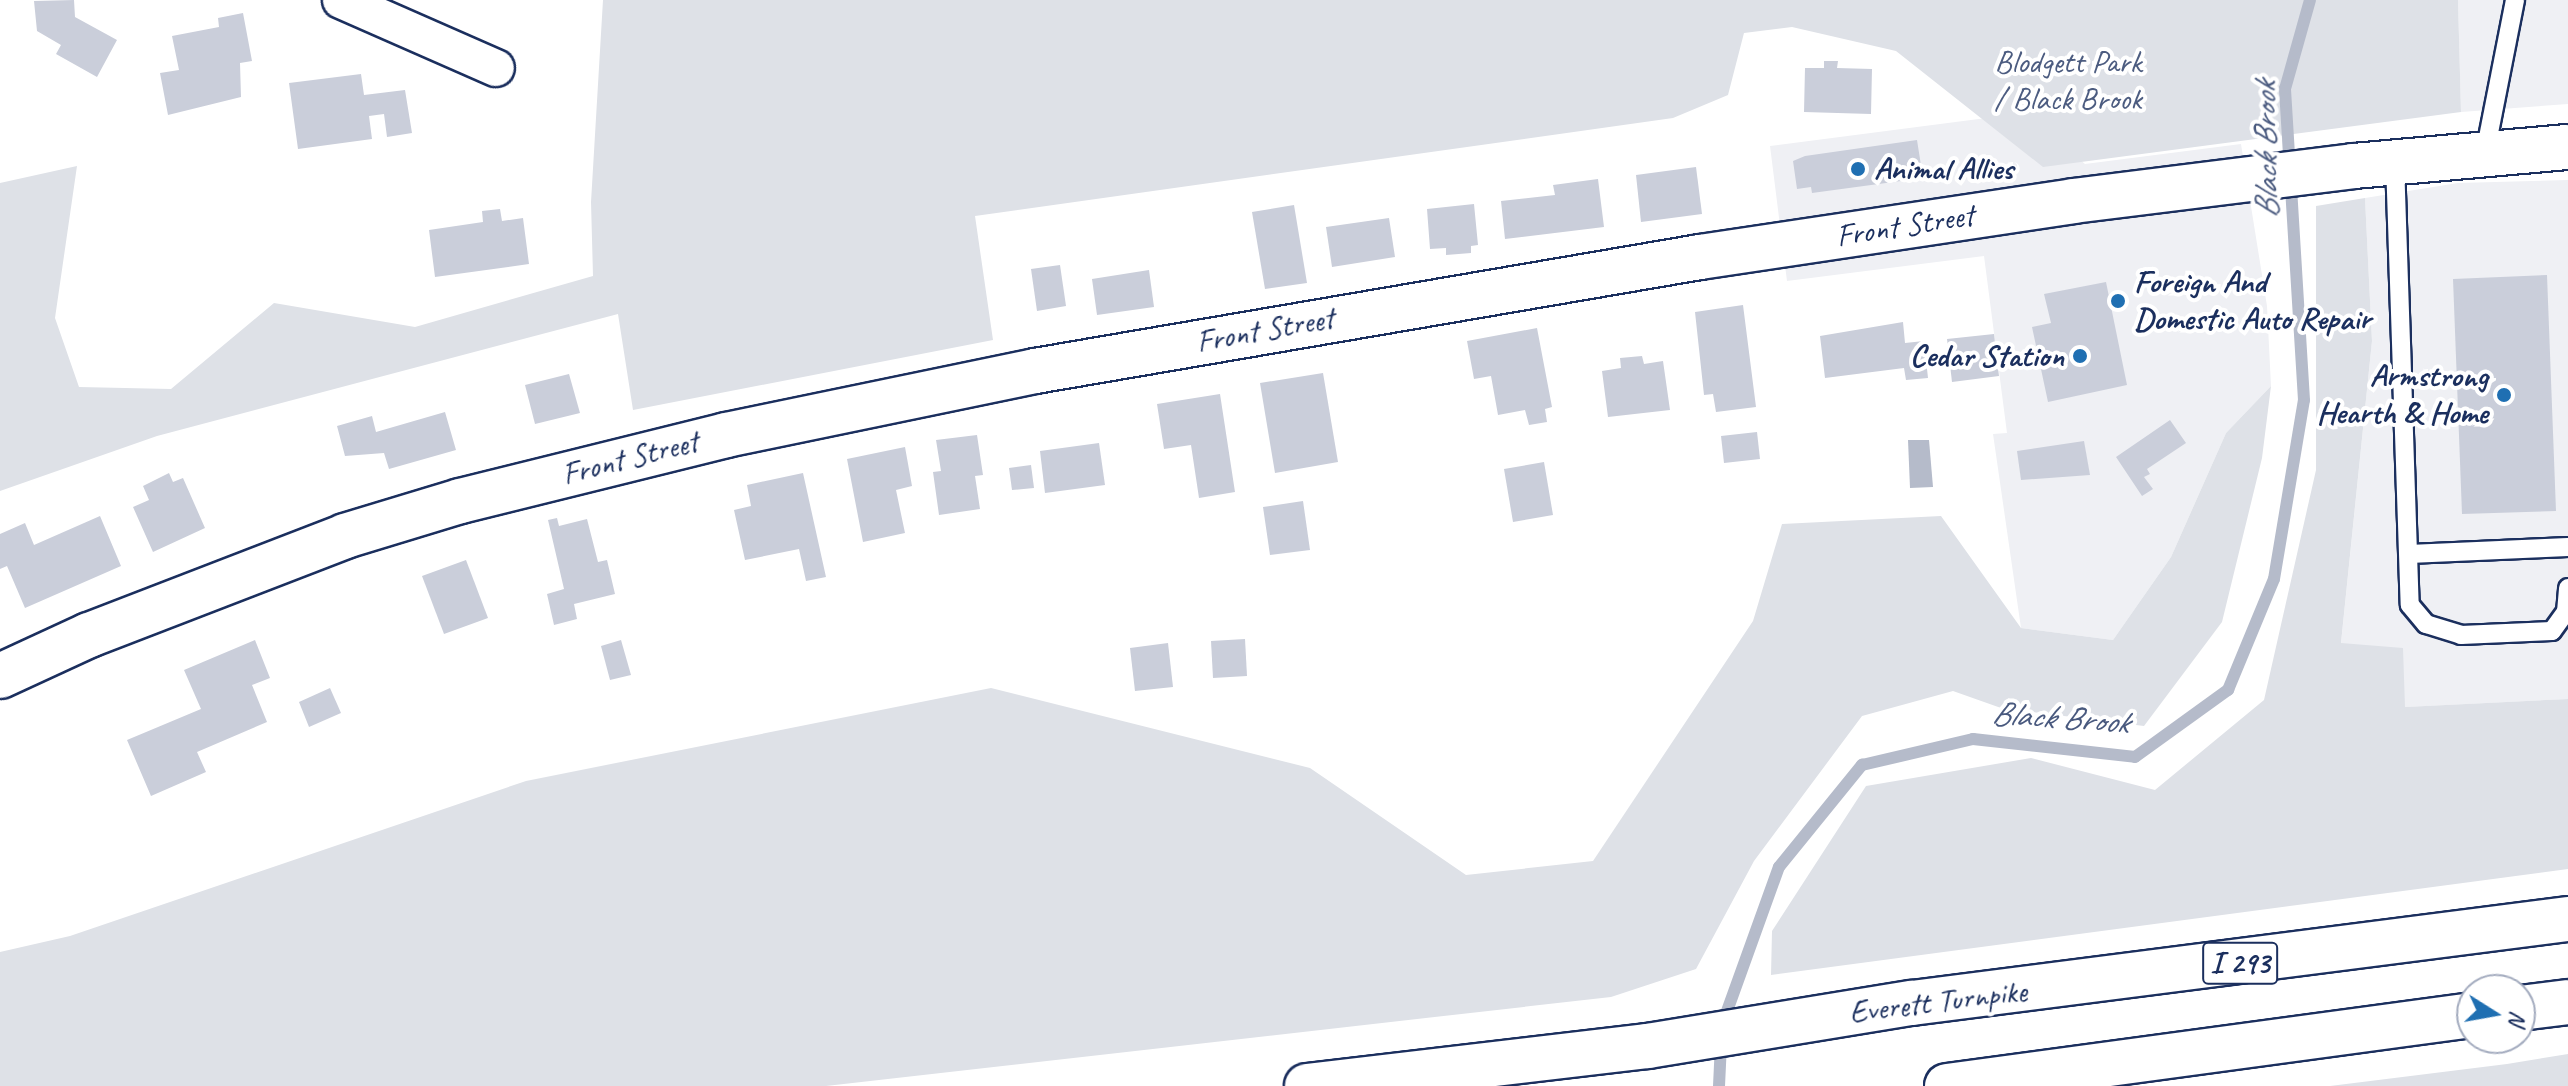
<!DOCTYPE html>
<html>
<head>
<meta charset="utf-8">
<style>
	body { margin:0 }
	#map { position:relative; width:2568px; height:1086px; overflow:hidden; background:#fff; font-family:Caveat,sans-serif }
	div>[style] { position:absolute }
	.built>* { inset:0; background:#eff0f4 }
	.green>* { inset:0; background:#dee1e7 }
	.water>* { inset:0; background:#b5bbca }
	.stream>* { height:12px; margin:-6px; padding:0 6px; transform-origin:6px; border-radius:6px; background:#b5bbca }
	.building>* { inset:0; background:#caceda }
	.roads { filter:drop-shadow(2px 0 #1b2f5e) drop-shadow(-2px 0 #1b2f5e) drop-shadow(0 2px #1b2f5e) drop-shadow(0 -2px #1b2f5e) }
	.service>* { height:18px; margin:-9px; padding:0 9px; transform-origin:9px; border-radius:9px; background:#fff }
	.minor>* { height:36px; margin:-18px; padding:0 18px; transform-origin:18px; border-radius:18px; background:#fff }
	.secondary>* { height:44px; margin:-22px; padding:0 22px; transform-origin:22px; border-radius:22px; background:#fff }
	.motorway>* { height:44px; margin:-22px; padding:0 22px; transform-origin:22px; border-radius:22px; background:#fff }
	.dots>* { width:22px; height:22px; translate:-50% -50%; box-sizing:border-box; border:4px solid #fff; border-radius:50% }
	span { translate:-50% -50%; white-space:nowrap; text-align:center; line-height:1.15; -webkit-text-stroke:8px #fff; paint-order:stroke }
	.shield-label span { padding:2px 6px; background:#fff; border:2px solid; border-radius:6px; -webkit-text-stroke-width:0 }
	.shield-label { font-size:30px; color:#1b2f5e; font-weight:700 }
	.park-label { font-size:32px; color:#4c5c80 }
	.poi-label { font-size:32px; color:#1b2f5e; font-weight:700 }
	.left { translate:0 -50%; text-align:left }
	.right { translate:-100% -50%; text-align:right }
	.street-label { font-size:32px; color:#1b2f5e }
	.water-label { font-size:34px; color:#49597e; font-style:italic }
	.north { position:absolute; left:2456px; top:974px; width:80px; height:80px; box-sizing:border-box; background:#fff; border:2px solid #a4acbf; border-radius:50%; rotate:101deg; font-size:22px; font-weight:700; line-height:32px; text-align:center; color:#1b2f5e }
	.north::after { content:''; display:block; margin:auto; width:28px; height:36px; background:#1f6fb2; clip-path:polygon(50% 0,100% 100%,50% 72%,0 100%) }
</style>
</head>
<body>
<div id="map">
	<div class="built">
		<i style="clip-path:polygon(2458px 0,2568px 0,2568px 104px,2461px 112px)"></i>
		<i style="clip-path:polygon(2025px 113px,2085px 164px,2241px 144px,2267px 306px,2271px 386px,2226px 433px,2171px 557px,2113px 640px,2021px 628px,1993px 434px,2007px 433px,1984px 256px,1787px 281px,1770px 146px)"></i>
		<i style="clip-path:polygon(2568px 180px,2568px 699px,2405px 707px,2341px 644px,2372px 341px,2365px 198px,2458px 183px)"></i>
	</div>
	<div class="green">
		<i style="clip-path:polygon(603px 0,2458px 0,2461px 112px,2043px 167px,1896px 51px,1792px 27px,1744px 33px,1728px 95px,1673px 118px,975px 216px,993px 340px,633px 410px,618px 314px,157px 436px,0 491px,0 183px,77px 166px,55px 318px,79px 387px,171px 389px,274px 303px,415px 327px,593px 276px,591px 202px)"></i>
		<i style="clip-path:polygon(2365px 198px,2372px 341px,2341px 643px,2403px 648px,2405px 707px,2568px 699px,2568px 869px,1771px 975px,1772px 931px,1866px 786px,2031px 758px,2155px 790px,2264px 700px,2316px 470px,2316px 206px)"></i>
		<i style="clip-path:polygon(2271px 386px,2262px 458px,2222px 622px,2144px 726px,2001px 708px,1953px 691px,1862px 716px,1754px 861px,1696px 969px,1611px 997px,826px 1086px,0 1086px,0 952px,70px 936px,526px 781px,991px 688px,1310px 768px,1466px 875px,1593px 861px,1753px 621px,1782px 524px,1941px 516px,2021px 628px,2113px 640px,2171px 557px,2226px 433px)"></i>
		<i style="clip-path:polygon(2568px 1054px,2568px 1086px,2330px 1086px,2507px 1064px)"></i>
	</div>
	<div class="water">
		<i style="clip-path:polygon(1908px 440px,1929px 440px,1933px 487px,1910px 488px)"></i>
	</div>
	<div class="stream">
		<i style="left:1722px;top:1025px;width:168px;rotate:-70.2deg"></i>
		<i style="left:1779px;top:867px;width:132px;rotate:-50.9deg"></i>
		<i style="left:1862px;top:765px;width:114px;rotate:-13.2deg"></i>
		<i style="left:1973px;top:739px;width:163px;rotate:6.3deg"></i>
		<i style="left:2135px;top:757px;width:115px;rotate:-35.8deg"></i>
		<i style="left:2228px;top:690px;width:120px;rotate:-67.5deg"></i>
		<i style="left:2274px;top:579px;width:181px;rotate:-80.5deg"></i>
		<i style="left:2304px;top:400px;width:312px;rotate:-93.5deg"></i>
		<i style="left:2285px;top:89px;width:92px;rotate:-74.3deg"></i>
		<i style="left:1719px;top:1086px;width:43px;rotate:-87.3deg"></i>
	</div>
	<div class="building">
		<i style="clip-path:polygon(74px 0,75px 17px,117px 40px,97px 77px,56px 54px,61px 45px,37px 31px,34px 1px)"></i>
		<i style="clip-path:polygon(243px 13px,252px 61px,240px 63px,241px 97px,168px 115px,160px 73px,179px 70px,172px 36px,219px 27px,218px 18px)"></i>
		<i style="clip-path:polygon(1824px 61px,1838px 61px,1837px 68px,1872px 69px,1871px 114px,1804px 112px,1805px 68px,1824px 68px)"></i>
		<i style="clip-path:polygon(361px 74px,364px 95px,405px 90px,412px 133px,387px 137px,384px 114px,369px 116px,372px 139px,298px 149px,289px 83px)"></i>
		<i style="clip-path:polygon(1917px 140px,1923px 178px,1812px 193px,1811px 187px,1797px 189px,1793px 161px,1805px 156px)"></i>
		<i style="clip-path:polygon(1696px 167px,1702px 214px,1641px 222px,1636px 175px)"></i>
		<i style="clip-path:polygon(1598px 179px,1604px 227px,1505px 239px,1501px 201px,1555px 195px,1553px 185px)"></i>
		<i style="clip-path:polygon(1474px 204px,1478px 245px,1471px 246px,1471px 253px,1446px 255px,1446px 248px,1430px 249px,1427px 209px)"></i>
		<i style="clip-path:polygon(1294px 205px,1307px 283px,1265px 289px,1252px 212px)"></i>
		<i style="clip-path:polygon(500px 209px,502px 221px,523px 218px,529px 264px,435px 277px,429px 230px,483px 222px,482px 211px)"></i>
		<i style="clip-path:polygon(1389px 218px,1395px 257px,1332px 267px,1326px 227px)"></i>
		<i style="clip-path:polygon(1060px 265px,1066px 306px,1037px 311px,1031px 269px)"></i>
		<i style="clip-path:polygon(1149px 270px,1154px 307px,1097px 315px,1092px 279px)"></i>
		<i style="clip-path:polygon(2547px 275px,2556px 511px,2462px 514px,2453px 279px)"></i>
		<i style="clip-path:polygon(2106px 282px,2127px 385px,2048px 402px,2032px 327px,2051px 323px,2044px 294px)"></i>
		<i style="clip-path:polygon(1743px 305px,1756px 407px,1716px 412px,1713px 394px,1704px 395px,1695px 312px)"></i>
		<i style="clip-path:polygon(1903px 322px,1905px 343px,1924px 341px,1928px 378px,1906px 380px,1904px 368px,1825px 378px,1820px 336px)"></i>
		<i style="clip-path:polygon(1537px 328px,1552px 407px,1545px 409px,1547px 422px,1529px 425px,1525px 410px,1498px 415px,1491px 376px,1474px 379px,1467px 341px)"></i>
		<i style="clip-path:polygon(1994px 334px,1999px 376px,1952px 382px,1947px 339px)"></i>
		<i style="clip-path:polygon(1642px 356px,1644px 364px,1663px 361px,1670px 410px,1608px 417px,1602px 371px,1621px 368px,1620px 358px)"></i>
		<i style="clip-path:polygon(1323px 373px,1338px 462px,1275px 473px,1260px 383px)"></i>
		<i style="clip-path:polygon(569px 374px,580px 413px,535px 424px,525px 385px)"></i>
		<i style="clip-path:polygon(1220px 394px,1235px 492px,1199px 498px,1191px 445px,1164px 449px,1157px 404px)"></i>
		<i style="clip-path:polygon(445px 412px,456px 450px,389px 469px,384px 453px,345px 456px,337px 426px,372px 416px,376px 432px)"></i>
		<i style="clip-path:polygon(2170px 420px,2186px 443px,2147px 469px,2150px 474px,2144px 477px,2153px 489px,2142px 496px,2116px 457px)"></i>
		<i style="clip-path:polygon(1757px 432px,1760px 459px,1724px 463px,1721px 436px)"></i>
		<i style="clip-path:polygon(977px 435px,983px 475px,975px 476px,980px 509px,939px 515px,933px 472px,941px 471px,936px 440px)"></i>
		<i style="clip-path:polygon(2084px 441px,2090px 475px,2021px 480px,2017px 451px)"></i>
		<i style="clip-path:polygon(1099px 443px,1105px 485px,1045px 493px,1040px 451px)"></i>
		<i style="clip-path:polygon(905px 447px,912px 486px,896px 490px,905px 533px,863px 542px,847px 459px)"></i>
		<i style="clip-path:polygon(1544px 462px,1553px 515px,1513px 522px,1504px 469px)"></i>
		<i style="clip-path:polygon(1031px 465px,1034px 488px,1012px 490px,1009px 468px)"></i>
		<i style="clip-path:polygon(169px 473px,173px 482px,183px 478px,205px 528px,153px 552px,133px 507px,149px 500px,143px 486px)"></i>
		<i style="clip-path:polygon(803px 473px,826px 577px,806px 581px,799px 549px,745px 560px,734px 510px,751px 506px,747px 485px)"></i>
		<i style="clip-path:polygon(1303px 501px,1310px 550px,1270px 555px,1263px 507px)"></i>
		<i style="clip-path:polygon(100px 516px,121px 566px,25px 608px,7px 566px,0 569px,0 534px,25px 523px,34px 545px)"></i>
		<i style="clip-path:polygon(557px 518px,559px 526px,587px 519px,598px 562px,607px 560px,615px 594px,574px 604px,577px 619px,554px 625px,547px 594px,564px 589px,548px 520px)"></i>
		<i style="clip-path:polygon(466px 560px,488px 618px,444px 634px,422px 576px)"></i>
		<i style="clip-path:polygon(1245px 639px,1247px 676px,1213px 678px,1211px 641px)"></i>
		<i style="clip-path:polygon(255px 640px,270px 678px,252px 685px,267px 722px,197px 752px,206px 772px,151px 796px,127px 740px,201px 709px,184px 670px)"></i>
		<i style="clip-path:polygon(621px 640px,631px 675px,610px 680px,601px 646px)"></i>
		<i style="clip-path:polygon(1168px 643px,1173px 687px,1135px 691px,1130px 648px)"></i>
		<i style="clip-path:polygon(330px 688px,341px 713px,309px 727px,299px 702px)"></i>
	</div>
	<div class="roads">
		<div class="service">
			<i style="left:2485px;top:153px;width:156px;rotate:-78.9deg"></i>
			<i style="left:2395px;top:162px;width:443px;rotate:88.1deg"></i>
			<i style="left:2410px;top:605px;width:25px;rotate:50deg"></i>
			<i style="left:2426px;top:624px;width:37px;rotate:17deg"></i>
			<i style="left:2461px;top:635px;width:91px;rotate:-2.5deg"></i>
			<i style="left:2552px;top:631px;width:24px;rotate:-54deg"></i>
			<i style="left:2566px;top:612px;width:24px;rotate:-85deg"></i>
			<i style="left:2409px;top:554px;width:159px;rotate:-2.5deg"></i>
		</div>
		<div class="minor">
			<i style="left:341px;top:0;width:169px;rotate:23.7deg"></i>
		</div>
		<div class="secondary">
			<i style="left:0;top:676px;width:98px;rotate:-24.7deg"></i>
			<i style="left:89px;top:635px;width:274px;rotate:-21.1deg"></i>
			<i style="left:345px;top:536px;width:120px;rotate:-16.9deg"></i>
			<i style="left:460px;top:501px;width:274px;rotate:-13.9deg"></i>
			<i style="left:726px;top:435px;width:316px;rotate:-11.7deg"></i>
			<i style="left:1035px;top:371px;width:675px;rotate:-9.73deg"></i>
			<i style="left:1700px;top:257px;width:377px;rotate:-8.5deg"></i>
			<i style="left:2073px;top:201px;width:283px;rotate:-7.1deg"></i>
			<i style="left:2354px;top:166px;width:215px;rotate:-5.1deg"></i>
		</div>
		<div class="motorway">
			<i style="left:2520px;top:1008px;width:48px;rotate:-7.1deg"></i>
			<i style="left:1307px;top:1086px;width:343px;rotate:-6.7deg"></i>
			<i style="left:1648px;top:1046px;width:267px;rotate:-9.3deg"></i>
			<i style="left:1912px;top:1003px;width:661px;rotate:-7.3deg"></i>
			<i style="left:1947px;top:1086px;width:530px;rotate:-7.7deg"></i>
		</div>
	</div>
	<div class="dots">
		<i style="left:1858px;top:169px;background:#1f6fb2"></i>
		<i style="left:2118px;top:301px;background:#1f6fb2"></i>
		<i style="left:2080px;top:356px;background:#1f6fb2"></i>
		<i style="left:2504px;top:395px;background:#1f6fb2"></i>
	</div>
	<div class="shield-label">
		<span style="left:2240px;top:963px">I 293</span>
	</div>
	<div class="park-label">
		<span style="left:2068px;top:81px">Blodgett Park<br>/ Black Brook</span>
	</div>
	<div class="poi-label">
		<span class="left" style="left:1874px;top:169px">Animal Allies</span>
		<span class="left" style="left:2134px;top:301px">Foreign And<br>Domestic Auto Repair</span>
		<span class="right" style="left:2064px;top:356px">Cedar Station</span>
		<span class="right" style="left:2488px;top:395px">Armstrong<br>Hearth &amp; Home</span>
	</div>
	<div class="street-label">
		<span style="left:1905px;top:226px;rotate:-9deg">Front Street</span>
		<span style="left:1265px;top:330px;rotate:-10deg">Front Street</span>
		<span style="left:630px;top:458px;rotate:-14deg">Front Street</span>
		<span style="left:1938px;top:1002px;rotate:-7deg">Everett Turnpike</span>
	</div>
	<div class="water-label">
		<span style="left:2265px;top:150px;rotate:-91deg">Black Brook</span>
		<span style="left:2060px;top:717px;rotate:4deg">Black Brook</span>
	</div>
	<div class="north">N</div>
</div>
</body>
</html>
